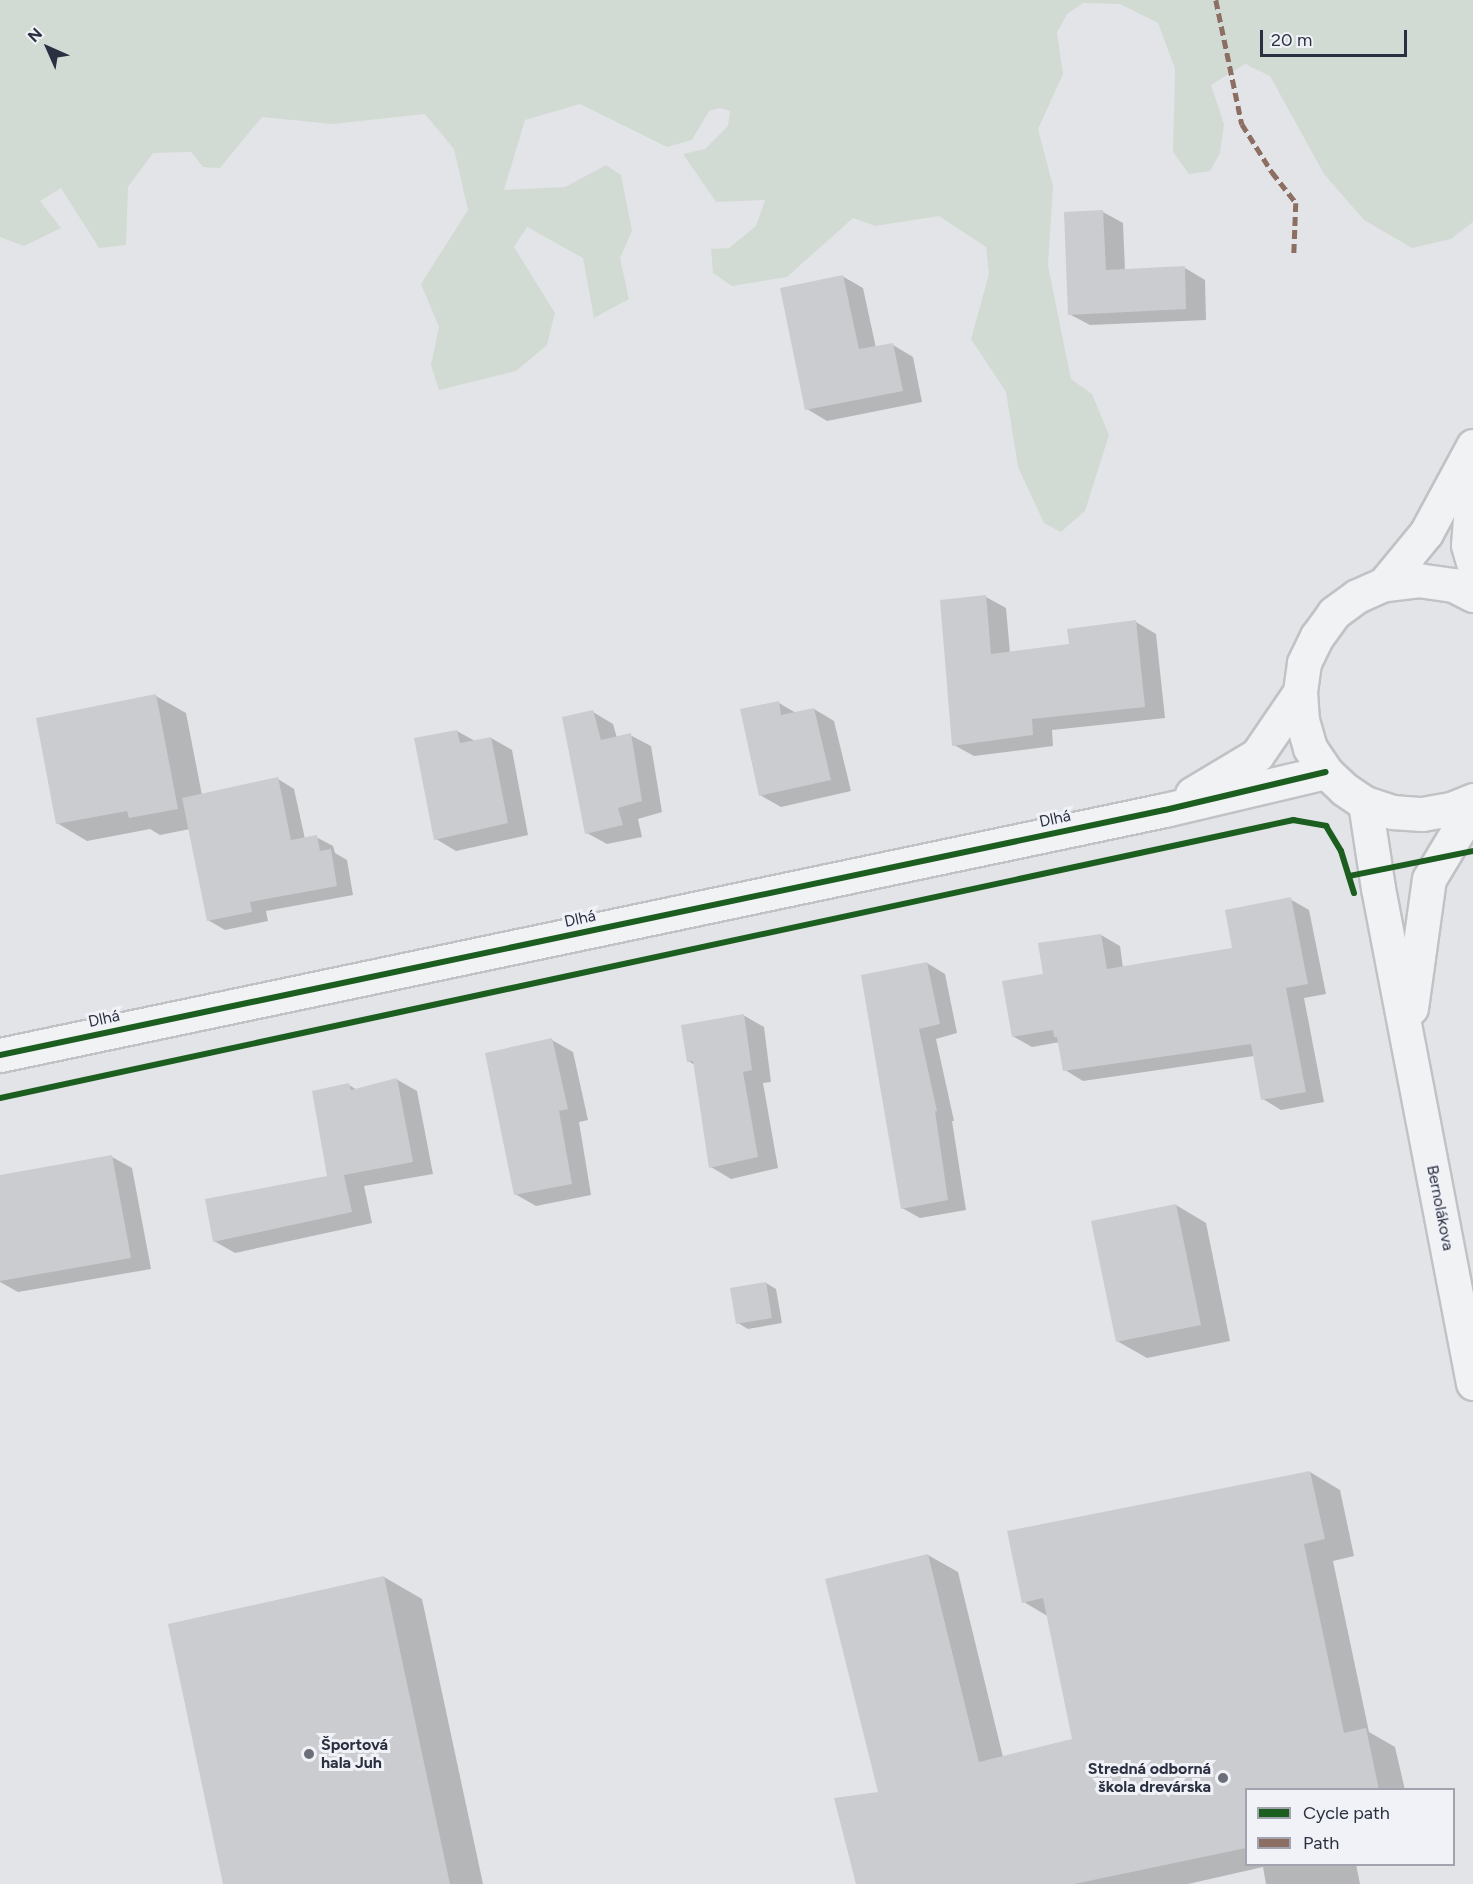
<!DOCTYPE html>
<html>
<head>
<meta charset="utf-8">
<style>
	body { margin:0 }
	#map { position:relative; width:1473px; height:1884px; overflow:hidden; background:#e3e4e7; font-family:Figtree,sans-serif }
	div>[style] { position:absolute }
	.green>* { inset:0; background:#d2dbd3 }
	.shadow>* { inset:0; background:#0003 }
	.building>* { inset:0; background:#cbcccf }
	.roads { filter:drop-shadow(2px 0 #c1c2c5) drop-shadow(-2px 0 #c1c2c5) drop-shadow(0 2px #c1c2c5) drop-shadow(0 -2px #c1c2c5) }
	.minor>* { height:33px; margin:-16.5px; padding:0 16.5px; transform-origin:16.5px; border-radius:16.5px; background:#f1f2f4 }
	.tertiary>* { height:33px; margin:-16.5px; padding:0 16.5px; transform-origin:16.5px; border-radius:16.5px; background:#f1f2f4 }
	.quiet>* { height:4.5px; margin-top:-2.25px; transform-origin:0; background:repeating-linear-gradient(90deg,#8d6e63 0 9px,transparent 0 13.5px) }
	.cycleway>* { height:6px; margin:-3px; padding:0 3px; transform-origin:3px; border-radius:3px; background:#1b5e20 }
	.dots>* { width:16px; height:16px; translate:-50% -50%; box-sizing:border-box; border:3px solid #f0f2f7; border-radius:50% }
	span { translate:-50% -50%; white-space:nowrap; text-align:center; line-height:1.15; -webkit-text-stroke:6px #f0f2f7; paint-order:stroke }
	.street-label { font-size:16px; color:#2a3040 }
	.poi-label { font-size:16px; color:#2a3040; font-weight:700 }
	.left { translate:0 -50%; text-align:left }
	.right { translate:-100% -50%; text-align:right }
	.legend { position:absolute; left:1245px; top:1788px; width:210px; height:78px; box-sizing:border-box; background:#f0f2f7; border:2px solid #a1a4ae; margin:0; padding:8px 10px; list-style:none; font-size:18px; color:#2a3040 }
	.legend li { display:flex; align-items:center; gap:12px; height:30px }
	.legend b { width:30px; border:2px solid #a1a4ae }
	.north { position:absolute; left:18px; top:18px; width:60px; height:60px; -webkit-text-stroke:4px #f0f2f7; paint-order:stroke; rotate:315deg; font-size:16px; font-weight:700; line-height:24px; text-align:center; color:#2a3040 }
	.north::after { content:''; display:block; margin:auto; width:21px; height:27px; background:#2a3040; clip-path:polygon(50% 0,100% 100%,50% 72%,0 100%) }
	.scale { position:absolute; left:1260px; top:30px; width:147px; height:27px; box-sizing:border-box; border:3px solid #2a3040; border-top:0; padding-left:8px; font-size:18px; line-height:21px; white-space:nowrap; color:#2a3040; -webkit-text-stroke:4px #f0f2f7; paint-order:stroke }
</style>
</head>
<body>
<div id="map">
	<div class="green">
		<i style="clip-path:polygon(0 0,1473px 0,1473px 222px,1451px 239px,1412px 248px,1364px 220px,1324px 174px,1270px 76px,1245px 64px,1211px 85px,1224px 124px,1220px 153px,1210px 171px,1189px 174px,1173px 152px,1175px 69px,1158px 23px,1120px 4px,1083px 3px,1067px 14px,1057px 33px,1063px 74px,1038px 129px,1053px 186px,1048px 266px,1071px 379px,1092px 394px,1109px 435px,1085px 511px,1061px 532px,1044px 523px,1018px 467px,1006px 392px,971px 339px,989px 274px,986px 247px,939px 216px,875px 226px,853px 218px,787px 277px,732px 286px,713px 273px,711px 249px,729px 248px,756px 226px,765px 200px,716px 202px,683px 154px,705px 149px,728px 126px,730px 111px,720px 108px,709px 111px,692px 140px,667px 147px,580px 104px,525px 120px,504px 190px,565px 187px,606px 165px,621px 175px,632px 231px,620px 258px,629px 299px,594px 318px,583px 258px,527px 227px,514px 247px,555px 313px,547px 345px,516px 371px,439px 390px,431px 365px,439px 327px,421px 284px,468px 210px,454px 149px,425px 114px,332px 124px,262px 117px,220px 168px,203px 167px,191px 152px,153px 153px,128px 187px,126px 245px,99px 248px,61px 188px,40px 201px,61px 228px,24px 246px,0 237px)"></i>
	</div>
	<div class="shadow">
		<i style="clip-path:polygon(1103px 212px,1123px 223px,1125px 270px,1185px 268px,1205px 280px,1206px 320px,1090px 325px,1069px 314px)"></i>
		<i style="clip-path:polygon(842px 276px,863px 288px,876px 348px,893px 345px,913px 357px,922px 402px,827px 421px,807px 409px)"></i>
		<i style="clip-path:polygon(986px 597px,1006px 608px,1010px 653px,1071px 645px,1136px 622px,1156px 634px,1165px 718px,1052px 730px,1053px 746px,974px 756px,954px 745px)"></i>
		<i style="clip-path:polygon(156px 696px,186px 713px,202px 795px,278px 779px,294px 789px,305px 839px,316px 837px,333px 846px,335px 853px,347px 860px,353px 895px,266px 911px,268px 921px,225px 930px,208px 920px,190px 829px,160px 835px,150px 829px,87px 841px,57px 823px)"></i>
		<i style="clip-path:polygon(779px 703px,796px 713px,814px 709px,834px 721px,851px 791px,781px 807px,760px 795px)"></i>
		<i style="clip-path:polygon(593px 712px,613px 724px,617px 738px,630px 735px,651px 746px,662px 812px,638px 819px,642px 837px,607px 844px,587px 833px)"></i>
		<i style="clip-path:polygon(457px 731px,475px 741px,491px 738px,512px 750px,528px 835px,456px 851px,436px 839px)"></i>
		<i style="clip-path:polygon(1290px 899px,1309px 910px,1326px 994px,1304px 998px,1324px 1102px,1281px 1110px,1263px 1099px,1254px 1056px,1083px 1081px,1065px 1070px,1060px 1042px,1032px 1047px,1014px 1037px,1045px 975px,1101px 935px,1120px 946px,1123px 968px,1234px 950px)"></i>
		<i style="clip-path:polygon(927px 963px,945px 974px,957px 1033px,936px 1039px,954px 1121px,952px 1121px,966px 1210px,920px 1218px,902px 1208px,862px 976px)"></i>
		<i style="clip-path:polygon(743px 1015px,764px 1027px,771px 1082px,763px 1083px,778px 1168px,731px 1179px,711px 1167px,695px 1065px,688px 1061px)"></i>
		<i style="clip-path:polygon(552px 1040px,573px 1052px,588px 1120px,579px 1122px,591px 1195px,536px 1206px,515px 1194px)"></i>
		<i style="clip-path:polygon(396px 1079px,417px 1091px,433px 1174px,364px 1186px,372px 1223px,235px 1253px,214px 1241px,329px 1177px,349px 1085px,357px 1090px)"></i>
		<i style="clip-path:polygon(112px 1157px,132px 1168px,151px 1269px,18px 1292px,0 1282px,0 1179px)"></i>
		<i style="clip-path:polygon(1176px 1205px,1206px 1223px,1230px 1341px,1147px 1358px,1117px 1341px)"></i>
		<i style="clip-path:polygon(766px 1283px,776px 1289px,782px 1323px,748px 1329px,738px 1323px)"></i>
		<i style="clip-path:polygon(1310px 1472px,1340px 1490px,1354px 1556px,1333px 1561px,1369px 1732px,1395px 1747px,1405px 1790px,1246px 1790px,1246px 1864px,1356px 1864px,1360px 1884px,1266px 1884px,1263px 1867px,1188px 1884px,857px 1884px,880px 1793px,928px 1555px,958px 1572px,1003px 1757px,1074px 1740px,1049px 1617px,1024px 1602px)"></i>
		<i style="clip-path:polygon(384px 1577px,422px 1599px,483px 1884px,224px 1884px)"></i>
	</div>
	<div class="building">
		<i style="clip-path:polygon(1103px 210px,1106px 270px,1185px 266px,1186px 309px,1068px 315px,1064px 212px)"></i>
		<i style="clip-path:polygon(843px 275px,859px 349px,893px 343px,903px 391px,805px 410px,780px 288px)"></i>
		<i style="clip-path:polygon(986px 595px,991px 654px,1069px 644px,1067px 629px,1136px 620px,1145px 707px,1032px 719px,1033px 735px,952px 746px,940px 600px)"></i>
		<i style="clip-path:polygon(156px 694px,178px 809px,129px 818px,127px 811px,56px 824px,36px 718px)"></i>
		<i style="clip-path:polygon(779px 701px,781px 715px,814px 708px,831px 780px,759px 796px,740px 709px)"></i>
		<i style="clip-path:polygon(593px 710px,601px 740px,631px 733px,642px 801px,618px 808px,623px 825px,585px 834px,562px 717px)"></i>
		<i style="clip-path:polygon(457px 730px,460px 743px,491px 737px,508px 823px,434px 840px,414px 738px)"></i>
		<i style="clip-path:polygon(278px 777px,291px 840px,317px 835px,320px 851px,331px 849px,337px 886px,250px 902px,252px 912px,207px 921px,182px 798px)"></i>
		<i style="clip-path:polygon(1291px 897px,1308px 984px,1286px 988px,1306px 1092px,1261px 1100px,1251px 1044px,1063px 1071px,1057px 1037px,1054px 1037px,1053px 1030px,1012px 1037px,1002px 981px,1043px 974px,1038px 943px,1101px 934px,1107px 969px,1232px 948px,1225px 910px)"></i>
		<i style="clip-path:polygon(927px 962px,940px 1024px,919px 1029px,937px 1111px,935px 1111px,948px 1200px,901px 1209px,861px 975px)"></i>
		<i style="clip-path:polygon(744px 1014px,752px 1070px,743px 1072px,758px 1157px,709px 1168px,693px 1061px,687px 1062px,681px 1025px)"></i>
		<i style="clip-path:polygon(552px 1038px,568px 1109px,559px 1111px,572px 1184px,514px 1195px,485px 1053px)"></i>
		<i style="clip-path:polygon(397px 1078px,413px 1162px,344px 1175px,352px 1212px,213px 1242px,205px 1199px,327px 1176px,312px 1091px,349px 1083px,351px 1090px)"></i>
		<i style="clip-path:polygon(112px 1155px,131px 1258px,0 1281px,0 1175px)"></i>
		<i style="clip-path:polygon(1176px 1204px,1201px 1325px,1116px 1342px,1091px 1221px)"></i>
		<i style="clip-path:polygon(766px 1282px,772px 1318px,736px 1324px,730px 1288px)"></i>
		<i style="clip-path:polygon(1310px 1471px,1325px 1539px,1304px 1544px,1344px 1733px,1366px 1728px,1379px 1790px,1246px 1790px,1246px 1848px,1074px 1884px,856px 1884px,834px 1798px,878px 1792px,825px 1579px,928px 1554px,979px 1762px,1072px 1739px,1043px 1598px,1022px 1603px,1007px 1531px)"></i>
		<i style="clip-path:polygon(384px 1576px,450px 1884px,223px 1884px,168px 1624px)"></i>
	</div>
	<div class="roads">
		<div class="minor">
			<i style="left:1473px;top:479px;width:66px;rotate:94.3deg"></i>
			<i style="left:1468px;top:545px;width:18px;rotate:74deg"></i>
			<i style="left:1384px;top:584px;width:66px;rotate:-50.5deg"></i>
			<i style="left:1426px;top:533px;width:99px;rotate:-61.6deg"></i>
		</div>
		<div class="tertiary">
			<i style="left:1473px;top:595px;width:22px;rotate:-153deg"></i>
			<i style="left:1453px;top:585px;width:34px;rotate:-172deg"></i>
			<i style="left:1419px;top:580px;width:35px;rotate:173deg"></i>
			<i style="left:1384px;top:584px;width:30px;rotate:156deg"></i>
			<i style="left:1357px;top:596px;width:29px;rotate:144deg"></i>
			<i style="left:1334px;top:613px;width:29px;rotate:126deg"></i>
			<i style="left:1317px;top:636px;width:30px;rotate:116deg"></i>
			<i style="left:1304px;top:663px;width:29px;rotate:98deg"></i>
			<i style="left:1300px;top:692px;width:28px;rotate:86deg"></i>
			<i style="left:1302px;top:720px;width:29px;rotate:74deg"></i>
			<i style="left:1310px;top:748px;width:29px;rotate:56deg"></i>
			<i style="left:1326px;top:772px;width:25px;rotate:43deg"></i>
			<i style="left:1344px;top:789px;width:25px;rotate:34deg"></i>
			<i style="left:1365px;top:803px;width:28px;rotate:18deg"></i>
			<i style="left:1392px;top:812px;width:30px;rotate:4deg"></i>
			<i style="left:1422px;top:814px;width:29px;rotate:-10deg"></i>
			<i style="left:1451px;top:809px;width:24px;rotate:-22deg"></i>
			<i style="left:1192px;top:794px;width:76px;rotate:-31deg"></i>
			<i style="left:1257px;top:755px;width:76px;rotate:-55.7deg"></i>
			<i style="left:1365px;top:803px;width:86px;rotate:81.3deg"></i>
			<i style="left:1378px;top:888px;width:504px;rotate:79.14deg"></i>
			<i style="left:1411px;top:1008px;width:130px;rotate:-82.1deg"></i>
			<i style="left:1429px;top:879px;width:85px;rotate:-58.9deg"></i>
			<i style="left:0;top:1055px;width:1190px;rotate:-11.88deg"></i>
			<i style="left:1165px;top:810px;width:165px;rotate:-13.3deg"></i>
		</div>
	</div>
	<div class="quiet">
		<i style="left:1216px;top:0;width:127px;rotate:78.2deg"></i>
		<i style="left:1242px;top:124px;width:57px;rotate:58deg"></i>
		<i style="left:1272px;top:172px;width:39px;rotate:52deg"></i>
		<i style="left:1296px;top:203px;width:52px;rotate:92.2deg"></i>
	</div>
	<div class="cycleway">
		<i style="left:1349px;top:876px;width:126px;rotate:-11.4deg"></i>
		<i style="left:0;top:1055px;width:1190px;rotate:-11.88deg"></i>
		<i style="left:1165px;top:810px;width:165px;rotate:-13.3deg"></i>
		<i style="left:0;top:1098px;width:1323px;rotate:-12.13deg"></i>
		<i style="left:1293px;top:820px;width:34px;rotate:10deg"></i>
		<i style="left:1326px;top:826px;width:29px;rotate:59deg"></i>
		<i style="left:1341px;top:851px;width:44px;rotate:72.8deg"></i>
	</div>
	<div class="dots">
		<i style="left:309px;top:1754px;background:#6b6f7a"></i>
		<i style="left:1223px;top:1778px;background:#6b6f7a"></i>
	</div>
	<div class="street-label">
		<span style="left:1055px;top:819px;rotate:-12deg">Dlhá</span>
		<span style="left:580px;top:919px;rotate:-12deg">Dlhá</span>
		<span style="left:104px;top:1019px;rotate:-12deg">Dlhá</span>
		<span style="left:1440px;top:1208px;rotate:79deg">Bernolákova</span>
	</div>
	<div class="poi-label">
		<span class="left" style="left:321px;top:1754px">Športová<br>hala Juh</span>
		<span class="right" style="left:1211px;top:1778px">Stredná odborná<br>škola drevárska</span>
	</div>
	<ul class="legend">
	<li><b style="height:8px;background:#1b5e20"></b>Cycle path</li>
	<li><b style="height:8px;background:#8d6e63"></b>Path</li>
	</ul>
	<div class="north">N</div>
	<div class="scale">20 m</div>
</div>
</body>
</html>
